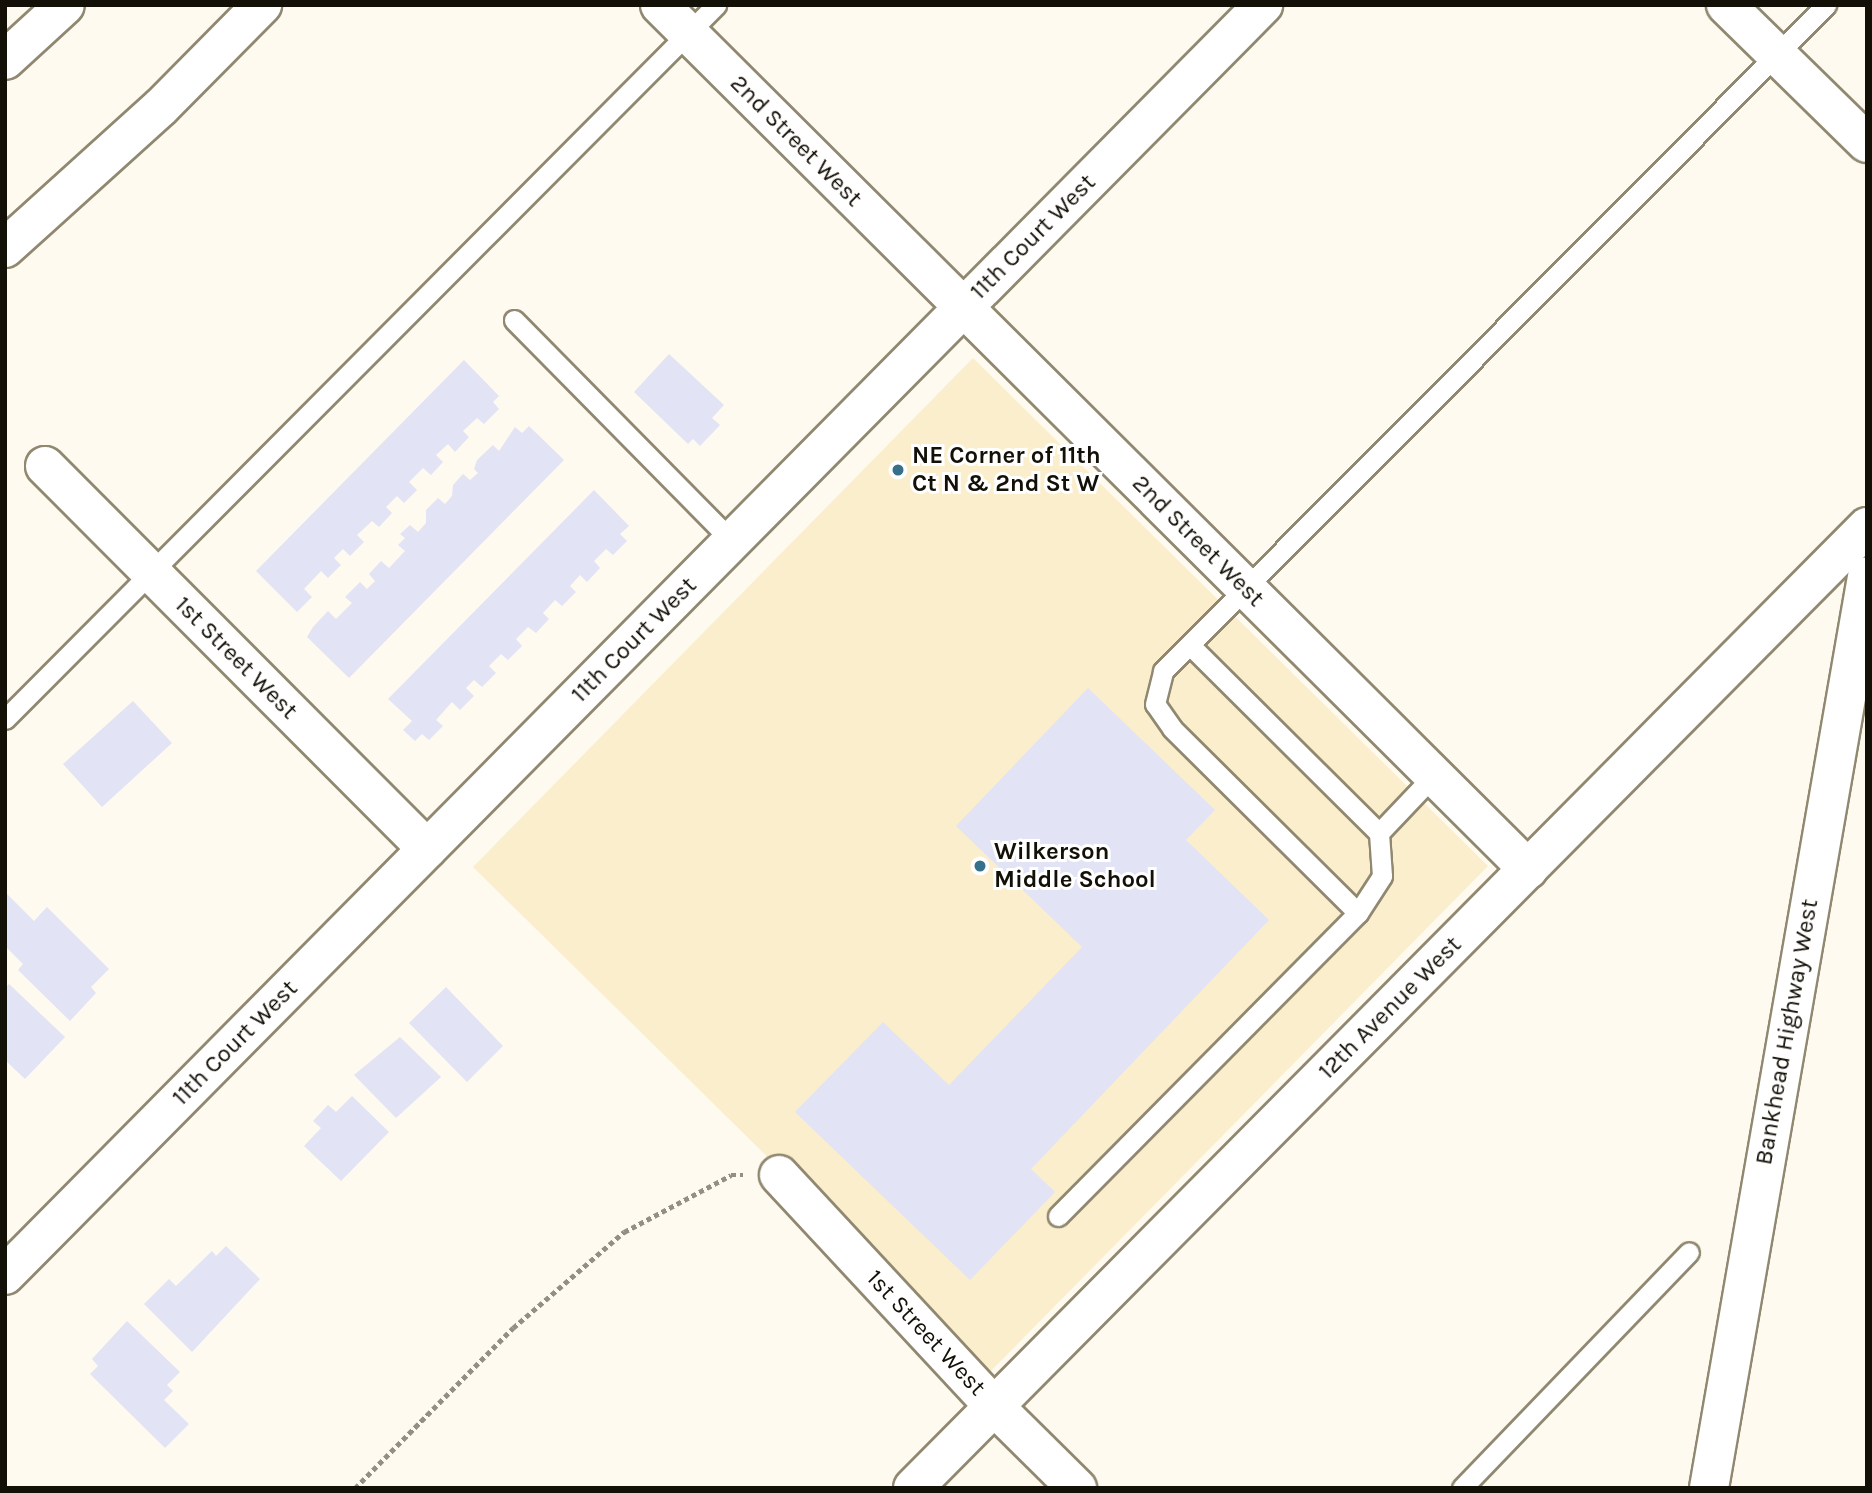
<!DOCTYPE html>
<html>
<head>
<meta charset="utf-8">
<style>
	body { margin:0 }
	#map { position:relative; width:1872px; height:1493px; overflow:hidden; background:#fefaf0; font-family:Karla,sans-serif }
	div>[style] { position:absolute }
	.built>* { inset:0; background:#faeecd }
	.building>* { inset:0; background:#e2e3f4 }
	.path>* { height:4.5px; margin-top:-2.25px; transform-origin:0; background:repeating-linear-gradient(90deg,#928f85 0 5px,transparent 0 8.5px) }
	.roads { filter:drop-shadow(2px 0 #908870) drop-shadow(-2px 0 #908870) drop-shadow(0 2px #908870) drop-shadow(0 -2px #908870) }
	.lane>* { height:19px; margin:-9.5px; padding:0 9.5px; transform-origin:9.5px; border-radius:9.5px; background:#fff }
	.street>* { height:38px; margin:-19px; padding:0 19px; transform-origin:19px; border-radius:19px; background:#fff }
	.highway>* { height:38px; margin:-19px; padding:0 19px; transform-origin:19px; border-radius:19px; background:#fff }
	.dots>* { width:19px; height:19px; translate:-50% -50%; box-sizing:border-box; border:4px solid #fff; border-radius:50% }
	span { translate:-50% -50%; white-space:nowrap; text-align:center; line-height:1.15; -webkit-text-stroke:6px #fff; paint-order:stroke }
	.street-label { font-size:24px; color:#131007 }
	.poi-label { font-size:24px; color:#131007; font-weight:700 }
	.left { translate:0 -50%; text-align:left }
	.frame { position:absolute; inset:0; border:7px solid #131007; pointer-events:none }
</style>
</head>
<body>
<div id="map">
	<div class="built">
		<i style="clip-path:polygon(973px 358px,1488px 866px,988px 1374px,473px 867px)"></i>
	</div>
	<div class="building">
		<i style="clip-path:polygon(669px 354px,724px 405px,712px 418px,720px 425px,700px 446px,693px 439px,688px 444px,634px 392px)"></i>
		<i style="clip-path:polygon(464px 360px,499px 396px,493px 402px,499px 409px,484px 424px,477px 418px,463px 431px,469px 437px,455px 452px,448px 444px,436px 455px,443px 462px,431px 475px,423px 468px,409px 482px,417px 490px,404px 503px,397px 496px,386px 507px,392px 513px,379px 527px,372px 521px,357px 535px,364px 542px,350px 556px,343px 549px,334px 558px,341px 565px,328px 578px,321px 571px,304px 589px,312px 597px,297px 612px,256px 571px)"></i>
		<i style="clip-path:polygon(529px 426px,564px 460px,349px 678px,307px 637px,313px 627px,328px 611px,336px 619px,352px 603px,345px 597px,360px 582px,367px 589px,375px 581px,369px 574px,381px 561px,389px 568px,405px 551px,398px 545px,405px 538px,400px 534px,410px 525px,418px 532px,426px 523px,426px 510px,438px 498px,445px 504px,452px 496px,453px 485px,463px 474px,470px 480px,478px 473px,474px 469px,477px 460px,493px 445px,499px 451px,515px 427px,522px 433px)"></i>
		<i style="clip-path:polygon(594px 490px,629px 526px,620px 534px,627px 541px,613px 555px,606px 549px,594px 561px,600px 568px,587px 582px,580px 575px,570px 586px,576px 592px,562px 606px,555px 600px,543px 613px,549px 619px,536px 633px,528px 627px,516px 639px,522px 646px,508px 660px,501px 654px,489px 666px,496px 673px,482px 687px,474px 680px,466px 688px,474px 696px,460px 710px,452px 702px,436px 720px,443px 726px,429px 740px,422px 734px,415px 741px,403px 730px,412px 721px,388px 699px)"></i>
		<i style="clip-path:polygon(1088px 688px,1215px 810px,1186px 840px,1269px 920px,1031px 1169px,1055px 1192px,970px 1280px,795px 1112px,883px 1022px,949px 1085px,1082px 947px,956px 826px)"></i>
		<i style="clip-path:polygon(133px 701px,172px 743px,102px 807px,63px 764px)"></i>
		<i style="clip-path:polygon(5px 892px,34px 921px,47px 907px,109px 969px,91px 987px,96px 993px,70px 1021px,18px 970px,23px 964px,5px 946px)"></i>
		<i style="clip-path:polygon(9px 984px,65px 1037px,25px 1079px,5px 1060px,5px 988px)"></i>
		<i style="clip-path:polygon(446px 987px,503px 1046px,467px 1082px,409px 1023px)"></i>
		<i style="clip-path:polygon(400px 1037px,441px 1077px,396px 1118px,354px 1075px)"></i>
		<i style="clip-path:polygon(352px 1096px,389px 1132px,341px 1181px,304px 1146px,321px 1128px,313px 1121px,328px 1105px,336px 1112px)"></i>
		<i style="clip-path:polygon(226px 1246px,260px 1279px,192px 1352px,144px 1304px,169px 1279px,176px 1286px,212px 1251px,216px 1256px)"></i>
		<i style="clip-path:polygon(127px 1321px,180px 1372px,167px 1385px,173px 1391px,164px 1400px,189px 1424px,165px 1448px,90px 1374px,98px 1366px,92px 1359px)"></i>
	</div>
	<div class="path">
		<i style="left:355px;top:1488px;width:225px;rotate:-45.4deg"></i>
		<i style="left:513px;top:1328px;width:147px;rotate:-40.9deg"></i>
		<i style="left:624px;top:1232px;width:121px;rotate:-28deg"></i>
		<i style="left:731px;top:1175px;width:12px"></i>
	</div>
	<div class="roads">
		<div class="lane">
			<i style="left:514px;top:320px;width:310px;rotate:45.4deg"></i>
			<i style="left:5px;top:719px;width:1008px;rotate:-45.12deg"></i>
			<i style="left:1379px;top:833px;width:80px;rotate:-46.5deg"></i>
			<i style="left:1358px;top:913px;width:262px;rotate:-135.2deg"></i>
			<i style="left:1172px;top:728px;width:29px;rotate:-125deg"></i>
			<i style="left:1155px;top:704px;width:34px;rotate:-76deg"></i>
			<i style="left:1163px;top:671px;width:940px;rotate:-45.13deg"></i>
			<i style="left:1058px;top:1216px;width:426px;rotate:-45.3deg"></i>
			<i style="left:1358px;top:913px;width:44px;rotate:-57deg"></i>
			<i style="left:1382px;top:876px;width:43px;rotate:-94deg"></i>
			<i style="left:1379px;top:833px;width:267px;rotate:-135.2deg"></i>
			<i style="left:1462px;top:1488px;width:327px;rotate:-46.1deg"></i>
		</div>
		<div class="street">
			<i style="left:660px;top:5px;width:1225px;rotate:44.87deg"></i>
			<i style="left:1726px;top:5px;width:197px;rotate:44.4deg"></i>
			<i style="left:45px;top:466px;width:541px;rotate:45.07deg"></i>
			<i style="left:779px;top:1175px;width:316px;rotate:47.1deg"></i>
			<i style="left:994px;top:1406px;width:117px;rotate:44.7deg"></i>
			<i style="left:5px;top:1275px;width:1788px;rotate:-45.27deg"></i>
			<i style="left:913px;top:1488px;width:1354px;rotate:-45.21deg"></i>
			<i style="left:1709px;top:1488px;width:925px;rotate:-80.16deg"></i>
		</div>
		<div class="highway">
			<i style="left:5px;top:60px;width:81px;rotate:-42.5deg"></i>
			<i style="left:5px;top:248px;width:210px;rotate:-42.1deg"></i>
			<i style="left:161px;top:107px;width:144px;rotate:-45.3deg"></i>
		</div>
	</div>
	<div class="dots">
		<i style="left:898px;top:470px;background:#37708a"></i>
		<i style="left:980px;top:866px;background:#37708a"></i>
	</div>
	<div class="street-label">
		<span style="left:796px;top:141px;rotate:45deg">2nd Street West</span>
		<span style="left:1033px;top:237px;rotate:-45deg">11th Court West</span>
		<span style="left:1198px;top:541px;rotate:45deg">2nd Street West</span>
		<span style="left:634px;top:640px;rotate:-45deg">11th Court West</span>
		<span style="left:236px;top:658px;rotate:45deg">1st Street West</span>
		<span style="left:1390px;top:1008px;rotate:-45deg">12th Avenue West</span>
		<span style="left:1787px;top:1032px;rotate:-80deg">Bankhead Highway West</span>
		<span style="left:235px;top:1043px;rotate:-45deg">11th Court West</span>
		<span style="left:926px;top:1333px;rotate:47deg">1st Street West</span>
	</div>
	<div class="poi-label">
		<span class="left" style="left:912px;top:470px">NE Corner of 11th<br>Ct N &amp; 2nd St W</span>
		<span class="left" style="left:994px;top:866px">Wilkerson<br>Middle School</span>
	</div>
	<div class="frame"></div>
</div>
</body>
</html>
